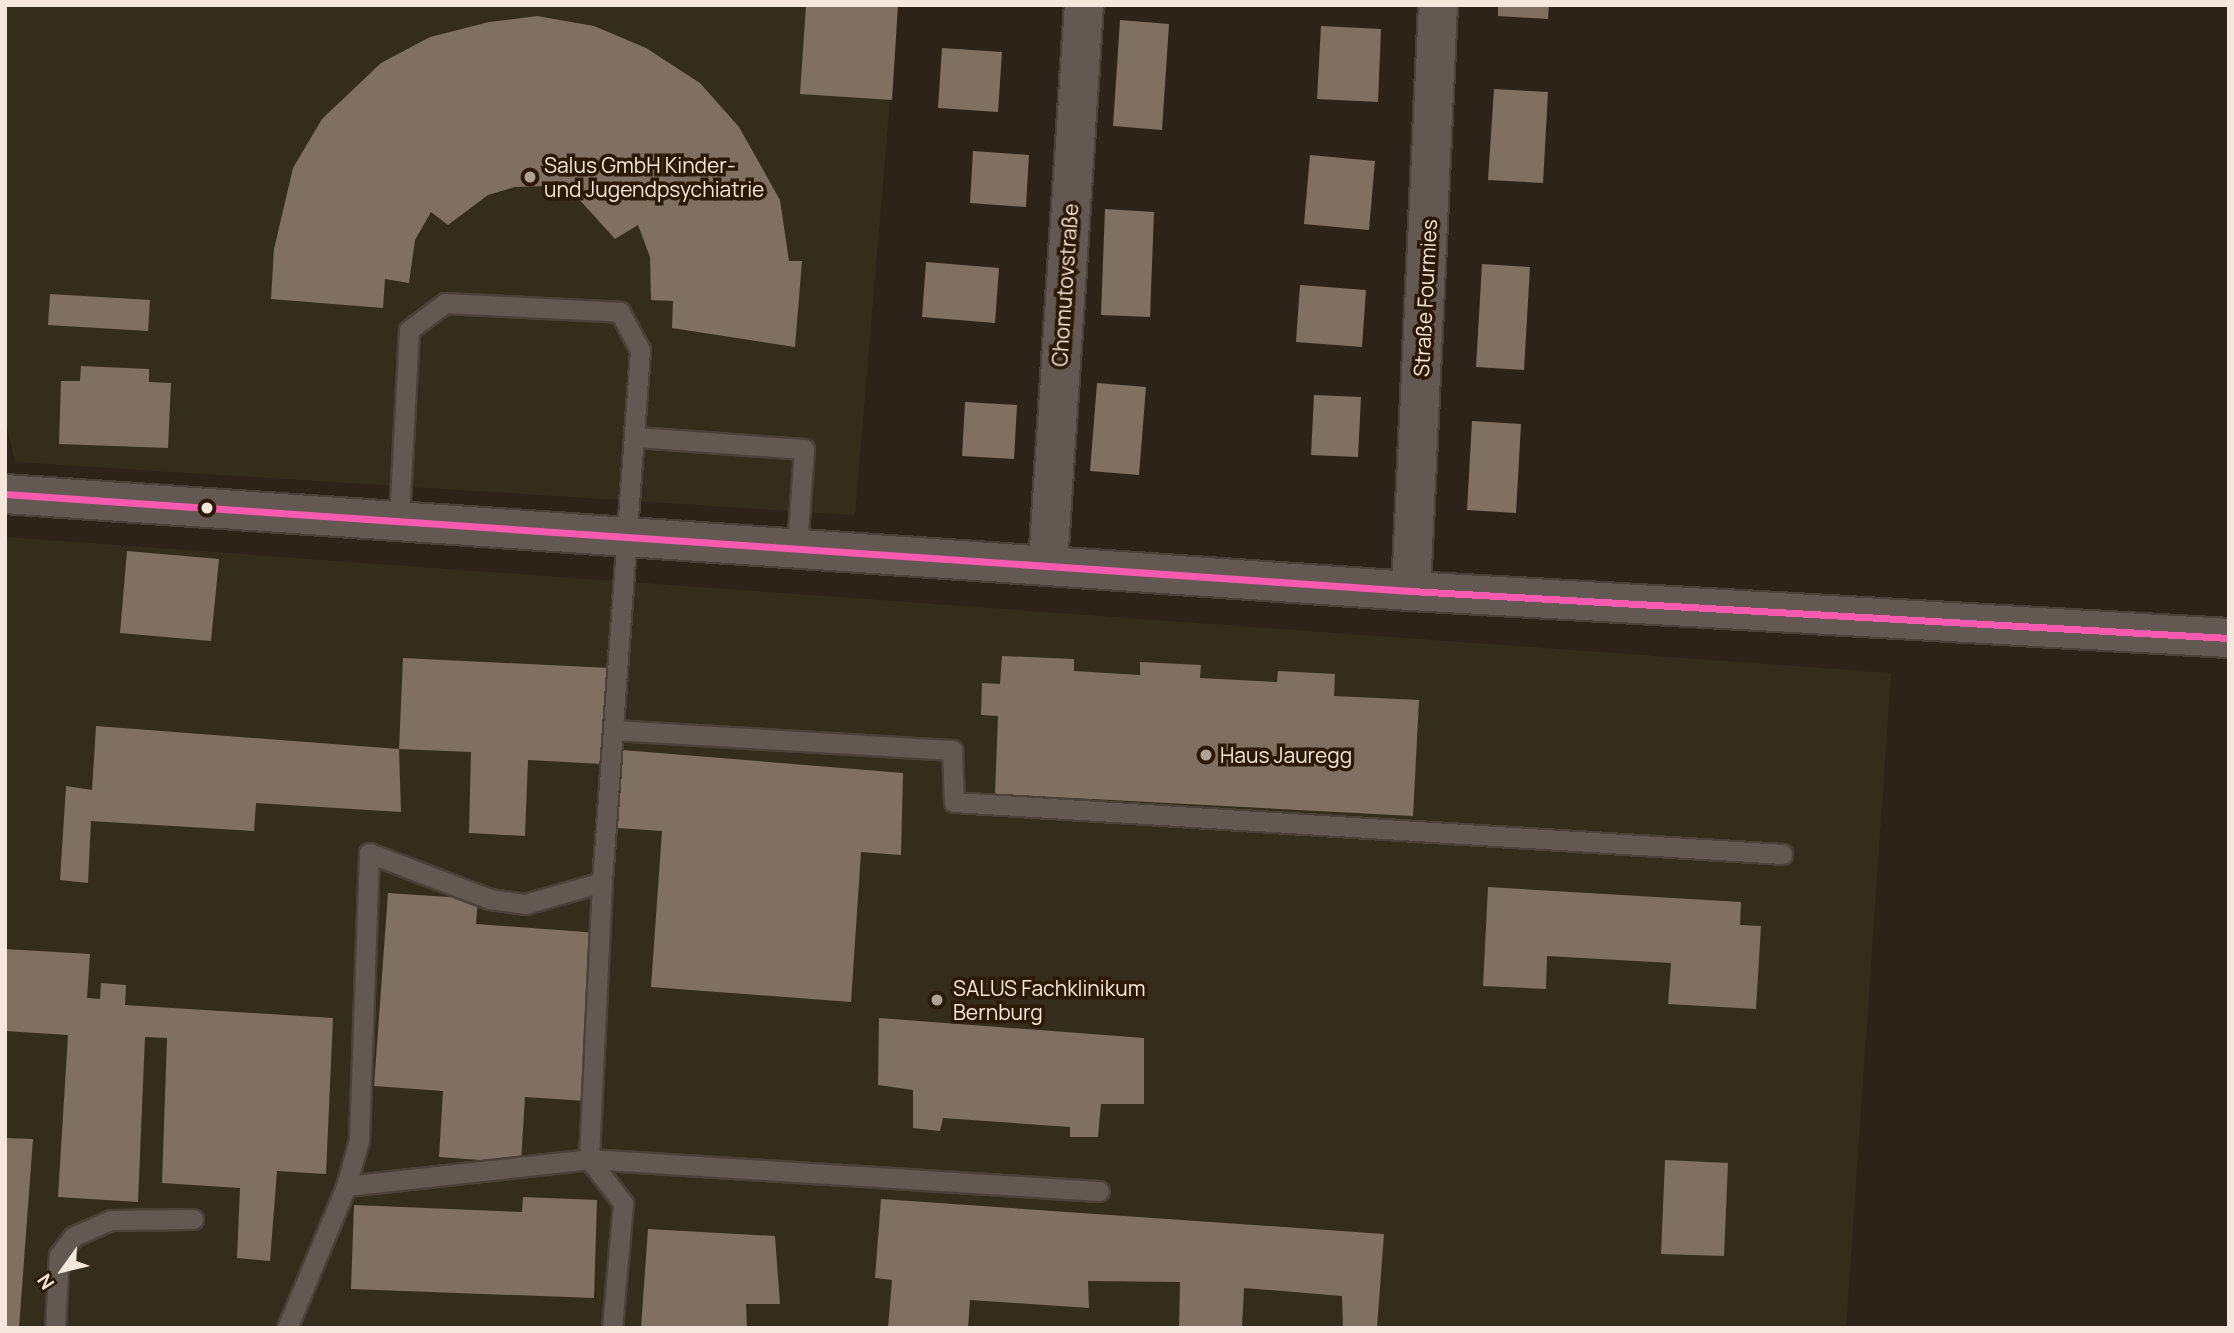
<!DOCTYPE html>
<html>
<head>
<meta charset="utf-8">
<style>
	body { margin:0 }
	#map { position:relative; width:2234px; height:1333px; overflow:hidden; background:#2e2319; font-family:Manrope,sans-serif }
	div>[style] { position:absolute }
	.medical>* { inset:0; background:#352d1c }
	.building>* { inset:0; background:#807062 }
	.roads { filter:drop-shadow(2px 0 #4b4139) drop-shadow(-2px 0 #4b4139) drop-shadow(0 2px #4b4139) drop-shadow(0 -2px #4b4139) }
	.service>* { height:19px; margin:-9.5px; padding:0 9.5px; transform-origin:9.5px; border-radius:9.5px; background:#635952 }
	.minor>* { height:38px; margin:-19px; padding:0 19px; transform-origin:19px; border-radius:19px; background:#635952 }
	.tertiary>* { height:38px; margin:-19px; padding:0 19px; transform-origin:19px; border-radius:19px; background:#635952 }
	.bus-1>* { height:7px; margin:-3.5px; padding:0 3.5px; transform-origin:3.5px; border-radius:3.5px; background:#f75aaf }
	.dots>* { width:19px; height:19px; translate:-50% -50%; box-sizing:border-box; border:4px solid #2c1906; border-radius:50% }
	span { translate:-50% -50%; white-space:nowrap; text-align:center; line-height:1.15; -webkit-text-stroke:7px #2c1906; paint-order:stroke }
	.poi-label { font-size:21px; color:#f5e7db }
	.left { translate:0 -50%; text-align:left }
	.street-label { font-size:21px; color:#f5e7db }
	.frame { position:absolute; inset:0; border:7px solid #f5e7db; pointer-events:none }
	.north { position:absolute; left:28px; top:1235px; width:70px; height:70px; -webkit-text-stroke:5px #2c1906; paint-order:stroke; rotate:236deg; font-size:19px; font-weight:700; line-height:28px; text-align:center; color:#f5e7db }
	.north::after { content:''; display:block; margin:auto; width:24px; height:32px; background:#f5e7db; clip-path:polygon(50% 0,100% 100%,50% 72%,0 100%) }
</style>
</head>
<body>
<div id="map">
	<div class="medical">
		<i style="clip-path:polygon(5px 5px,898px 5px,855px 515px,15px 462px,5px 418px)"></i>
		<i style="clip-path:polygon(5px 537px,1891px 673px,1846px 1328px,5px 1328px)"></i>
	</div>
	<div class="building">
		<i style="clip-path:polygon(806px 5px,898px 5px,892px 100px,800px 94px)"></i>
		<i style="clip-path:polygon(1498px 5px,1549px 5px,1548px 19px,1498px 16px)"></i>
		<i style="clip-path:polygon(537px 16px,594px 26px,646px 48px,700px 83px,739px 127px,780px 200px,789px 261px,802px 261px,795px 347px,672px 328px,673px 301px,651px 300px,650px 257px,638px 225px,615px 239px,577px 197px,547px 186px,515px 187px,488px 195px,448px 225px,431px 212px,415px 240px,409px 283px,385px 279px,383px 308px,271px 299px,274px 249px,293px 168px,322px 119px,381px 63px,430px 37px,489px 22px)"></i>
		<i style="clip-path:polygon(1120px 20px,1169px 24px,1162px 130px,1113px 126px)"></i>
		<i style="clip-path:polygon(1321px 26px,1381px 29px,1378px 102px,1317px 99px)"></i>
		<i style="clip-path:polygon(942px 48px,1002px 52px,998px 112px,938px 108px)"></i>
		<i style="clip-path:polygon(1494px 89px,1548px 92px,1543px 183px,1488px 180px)"></i>
		<i style="clip-path:polygon(973px 151px,1029px 155px,1026px 207px,970px 203px)"></i>
		<i style="clip-path:polygon(1310px 155px,1375px 161px,1369px 230px,1304px 224px)"></i>
		<i style="clip-path:polygon(1105px 209px,1154px 212px,1150px 317px,1101px 315px)"></i>
		<i style="clip-path:polygon(926px 262px,999px 268px,995px 323px,922px 317px)"></i>
		<i style="clip-path:polygon(1482px 264px,1530px 267px,1524px 370px,1476px 367px)"></i>
		<i style="clip-path:polygon(1300px 285px,1366px 290px,1362px 347px,1296px 342px)"></i>
		<i style="clip-path:polygon(50px 294px,150px 300px,148px 331px,48px 325px)"></i>
		<i style="clip-path:polygon(81px 366px,149px 369px,149px 382px,171px 383px,168px 448px,59px 444px,61px 381px,80px 381px)"></i>
		<i style="clip-path:polygon(1097px 383px,1146px 387px,1139px 475px,1090px 471px)"></i>
		<i style="clip-path:polygon(1314px 395px,1361px 397px,1358px 457px,1311px 455px)"></i>
		<i style="clip-path:polygon(965px 402px,1017px 405px,1014px 459px,962px 456px)"></i>
		<i style="clip-path:polygon(1472px 421px,1521px 424px,1516px 513px,1467px 510px)"></i>
		<i style="clip-path:polygon(127px 551px,219px 559px,211px 641px,120px 633px)"></i>
		<i style="clip-path:polygon(1002px 656px,1074px 659px,1074px 671px,1140px 675px,1140px 662px,1201px 665px,1200px 678px,1277px 682px,1278px 671px,1335px 674px,1334px 696px,1419px 700px,1413px 816px,995px 794px,998px 716px,981px 715px,982px 683px,1000px 684px)"></i>
		<i style="clip-path:polygon(403px 658px,609px 668px,603px 764px,528px 760px,525px 836px,469px 833px,471px 752px,399px 749px)"></i>
		<i style="clip-path:polygon(96px 726px,399px 749px,401px 812px,256px 803px,254px 831px,91px 821px,88px 883px,60px 880px,66px 786px,92px 790px)"></i>
		<i style="clip-path:polygon(622px 750px,903px 773px,901px 855px,861px 852px,851px 1002px,651px 987px,662px 831px,617px 828px)"></i>
		<i style="clip-path:polygon(1488px 887px,1741px 902px,1740px 925px,1761px 926px,1756px 1009px,1668px 1004px,1671px 963px,1547px 956px,1546px 989px,1483px 986px)"></i>
		<i style="clip-path:polygon(388px 893px,478px 899px,476px 924px,598px 933px,586px 1101px,525px 1097px,521px 1163px,439px 1157px,443px 1091px,374px 1086px)"></i>
		<i style="clip-path:polygon(5px 949px,90px 954px,87px 998px,100px 999px,101px 983px,126px 985px,125px 1005px,333px 1018px,326px 1174px,277px 1171px,270px 1261px,237px 1258px,240px 1188px,162px 1183px,167px 1038px,145px 1037px,138px 1202px,58px 1197px,68px 1035px,5px 1031px)"></i>
		<i style="clip-path:polygon(879px 1018px,1144px 1038px,1144px 1104px,1101px 1104px,1098px 1137px,1070px 1137px,1070px 1127px,943px 1118px,940px 1131px,913px 1128px,913px 1090px,878px 1085px)"></i>
		<i style="clip-path:polygon(5px 1138px,33px 1139px,19px 1328px,5px 1328px)"></i>
		<i style="clip-path:polygon(1665px 1160px,1728px 1163px,1724px 1256px,1661px 1254px)"></i>
		<i style="clip-path:polygon(523px 1197px,597px 1200px,594px 1298px,351px 1289px,354px 1205px,522px 1212px)"></i>
		<i style="clip-path:polygon(881px 1199px,1384px 1234px,1377px 1328px,1343px 1328px,1342px 1296px,1244px 1288px,1242px 1328px,1179px 1328px,1180px 1282px,1088px 1281px,1089px 1308px,970px 1300px,968px 1328px,888px 1328px,892px 1280px,875px 1278px)"></i>
		<i style="clip-path:polygon(648px 1229px,775px 1236px,780px 1304px,746px 1304px,747px 1328px,641px 1328px)"></i>
	</div>
	<div class="roads">
		<div class="service">
			<i style="left:636px;top:437px;width:168px;rotate:4.1deg"></i>
			<i style="left:804px;top:449px;width:98px;rotate:94.1deg"></i>
			<i style="left:399px;top:520px;width:190px;rotate:-87deg"></i>
			<i style="left:409px;top:330px;width:45px;rotate:-36.9deg"></i>
			<i style="left:445px;top:303px;width:175px;rotate:2.9deg"></i>
			<i style="left:620px;top:312px;width:43px;rotate:62.2deg"></i>
			<i style="left:640px;top:350px;width:533px;rotate:94.09deg"></i>
			<i style="left:602px;top:882px;width:277px;rotate:92.7deg"></i>
			<i style="left:589px;top:1159px;width:56px;rotate:52.3deg"></i>
			<i style="left:623px;top:1203px;width:125px;rotate:95deg"></i>
			<i style="left:615px;top:730px;width:338px;rotate:3.4deg"></i>
			<i style="left:952px;top:750px;width:52px;rotate:87.8deg"></i>
			<i style="left:954px;top:802px;width:830px;rotate:3.59deg"></i>
			<i style="left:346px;top:1186px;width:244px;rotate:-6.3deg"></i>
			<i style="left:589px;top:1159px;width:511px;rotate:3.59deg"></i>
			<i style="left:55px;top:1328px;width:73px;rotate:-86.9deg"></i>
			<i style="left:59px;top:1255px;width:24px;rotate:-52deg"></i>
			<i style="left:74px;top:1236px;width:40px;rotate:-23.4deg"></i>
			<i style="left:111px;top:1220px;width:82px;rotate:-0.7deg"></i>
			<i style="left:287px;top:1328px;width:154px;rotate:-67.4deg"></i>
			<i style="left:346px;top:1186px;width:48px;rotate:-74.2deg"></i>
			<i style="left:359px;top:1140px;width:287px;rotate:-88deg"></i>
			<i style="left:369px;top:853px;width:129px;rotate:20.8deg"></i>
			<i style="left:490px;top:899px;width:35px;rotate:8deg"></i>
			<i style="left:525px;top:904px;width:80px;rotate:-15.9deg"></i>
		</div>
		<div class="minor">
			<i style="left:1048px;top:564px;width:560px;rotate:-86.32deg"></i>
			<i style="left:1411px;top:591px;width:587px;rotate:-87.36deg"></i>
		</div>
		<div class="tertiary">
			<i style="left:5px;top:494px;width:1409px;rotate:3.95deg"></i>
			<i style="left:1411px;top:591px;width:819px;rotate:3.29deg"></i>
		</div>
	</div>
	<div class="bus-1">
		<i style="left:5px;top:494px;width:1409px;rotate:3.95deg"></i>
		<i style="left:1411px;top:591px;width:819px;rotate:3.29deg"></i>
	</div>
	<div class="dots">
		<i style="left:530px;top:177px;background:#afa297"></i>
		<i style="left:207px;top:508px;background:#f5e7db"></i>
		<i style="left:1206px;top:755px;background:#afa297"></i>
		<i style="left:937px;top:1000px;background:#afa297"></i>
	</div>
	<div class="poi-label">
		<span class="left" style="left:544px;top:177px">Salus GmbH Kinder-<br>und Jugendpsychiatrie</span>
		<span class="left" style="left:1220px;top:755px">Haus Jauregg</span>
		<span class="left" style="left:953px;top:1000px">SALUS Fachklinikum<br>Bernburg</span>
	</div>
	<div class="street-label">
		<span style="left:1065px;top:285px;rotate:-86deg">Chomutovstraße</span>
		<span style="left:1425px;top:298px;rotate:-87deg">Straße Fourmies</span>
	</div>
	<div class="frame"></div>
	<div class="north">N</div>
</div>
</body>
</html>
